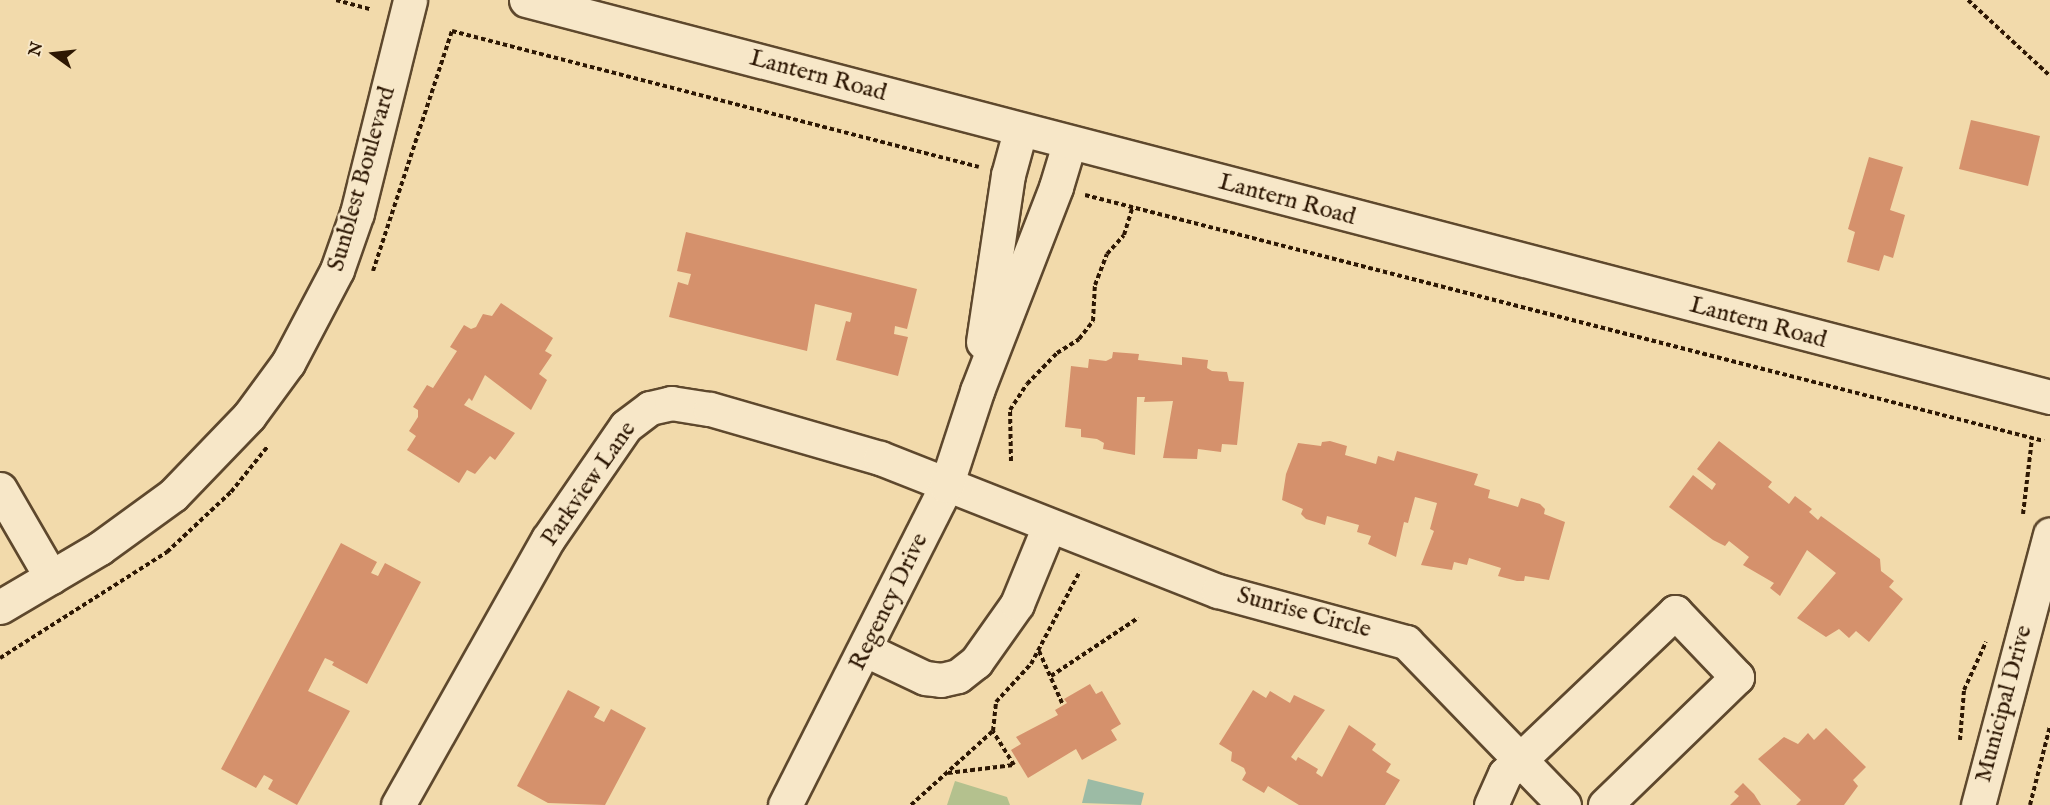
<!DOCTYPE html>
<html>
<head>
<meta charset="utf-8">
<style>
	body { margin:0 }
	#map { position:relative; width:2050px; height:805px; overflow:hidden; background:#f2daab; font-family:"IM FELL English",serif }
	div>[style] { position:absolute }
	.green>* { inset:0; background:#b4c18e }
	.water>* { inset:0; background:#9cbba5 }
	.building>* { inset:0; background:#d5916c }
	.path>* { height:4px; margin-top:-2px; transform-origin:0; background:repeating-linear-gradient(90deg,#2d1703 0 4.5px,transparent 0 7.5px) }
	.roads { filter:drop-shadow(2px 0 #5e482d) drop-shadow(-2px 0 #5e482d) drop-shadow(0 2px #5e482d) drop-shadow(0 -2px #5e482d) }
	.street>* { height:33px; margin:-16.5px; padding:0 16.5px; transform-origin:16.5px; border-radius:16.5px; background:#f7e7c8 }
	.secondary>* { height:33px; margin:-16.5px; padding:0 16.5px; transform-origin:16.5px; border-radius:16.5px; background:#f7e7c8 }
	span { translate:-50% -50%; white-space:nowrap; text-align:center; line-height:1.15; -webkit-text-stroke:5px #f7e7c8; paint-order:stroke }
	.street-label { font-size:24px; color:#2d1703 }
	.north { position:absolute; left:24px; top:24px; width:60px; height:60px; -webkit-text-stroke:4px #f7e7c8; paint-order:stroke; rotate:285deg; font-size:16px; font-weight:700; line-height:24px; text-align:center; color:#2d1703 }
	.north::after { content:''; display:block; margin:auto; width:21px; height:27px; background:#2d1703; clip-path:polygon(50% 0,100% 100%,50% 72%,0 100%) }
</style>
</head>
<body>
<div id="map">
	<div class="green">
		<i style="clip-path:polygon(955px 781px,1007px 797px,1010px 805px,947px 805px)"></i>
	</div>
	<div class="water">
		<i style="clip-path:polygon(1088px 779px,1144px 793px,1141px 805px,1082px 803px)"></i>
	</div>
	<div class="building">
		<i style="clip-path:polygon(1971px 120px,2040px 136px,2028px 186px,1959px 169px)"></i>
		<i style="clip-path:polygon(1869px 157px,1903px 167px,1890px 210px,1905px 215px,1893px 258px,1884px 255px,1879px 271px,1847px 262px,1855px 232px,1848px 229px)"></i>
		<i style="clip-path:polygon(686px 232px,917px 289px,907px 329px,895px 326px,894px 334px,908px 337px,898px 376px,836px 360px,846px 321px,850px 322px,852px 313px,815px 304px,807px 351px,669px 317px,678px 282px,688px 285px,691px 274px,677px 271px)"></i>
		<i style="clip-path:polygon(501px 303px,553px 338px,545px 351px,552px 355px,539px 374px,547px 380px,531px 410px,485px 375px,472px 401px,469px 398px,464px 405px,515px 433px,495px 460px,490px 456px,475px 474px,467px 470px,459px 483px,407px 450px,416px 436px,409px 431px,418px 417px,418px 410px,413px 407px,427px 385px,433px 388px,457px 351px,450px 347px,464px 325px,471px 329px,476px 327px,483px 314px,492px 316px)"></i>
		<i style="clip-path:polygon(1113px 352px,1139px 354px,1138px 360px,1182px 365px,1182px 357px,1208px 360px,1207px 368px,1212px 371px,1227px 372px,1229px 381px,1244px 382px,1237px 445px,1222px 444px,1221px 452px,1198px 449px,1197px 459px,1163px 458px,1173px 401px,1144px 402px,1145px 397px,1137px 397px,1135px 455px,1103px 449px,1104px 443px,1097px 439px,1081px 437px,1081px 429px,1065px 427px,1071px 366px,1088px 368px,1089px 359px,1106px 361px,1112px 358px)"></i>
		<i style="clip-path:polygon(1330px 441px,1347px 446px,1345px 455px,1376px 464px,1378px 456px,1394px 461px,1397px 451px,1478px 474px,1474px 485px,1490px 490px,1488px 498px,1518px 507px,1521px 498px,1540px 504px,1545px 509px,1544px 514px,1565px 522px,1549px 580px,1525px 576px,1524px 581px,1517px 581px,1498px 576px,1501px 568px,1469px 558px,1467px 565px,1454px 562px,1452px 570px,1421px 565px,1434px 531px,1430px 529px,1437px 503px,1415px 497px,1408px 523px,1404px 522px,1396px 557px,1368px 544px,1371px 536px,1357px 532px,1359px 525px,1327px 516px,1325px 525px,1306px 519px,1301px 514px,1303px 509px,1282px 500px,1286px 474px,1298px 443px,1321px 446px,1322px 442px)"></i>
		<i style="clip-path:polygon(1719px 441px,1772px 482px,1768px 487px,1789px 504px,1795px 496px,1812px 509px,1809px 512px,1818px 520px,1821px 516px,1880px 559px,1881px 571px,1894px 581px,1889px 587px,1903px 599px,1869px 642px,1856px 631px,1849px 638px,1839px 629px,1826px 637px,1797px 618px,1836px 573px,1807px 550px,1780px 596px,1770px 588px,1774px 583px,1743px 565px,1749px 557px,1729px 541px,1725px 546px,1713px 540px,1669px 507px,1693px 475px,1712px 490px,1716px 484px,1697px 469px)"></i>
		<i style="clip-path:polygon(341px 543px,377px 562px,371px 573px,378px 576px,385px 563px,421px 582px,367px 684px,332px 665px,334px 662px,325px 658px,308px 691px,350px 711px,297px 805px,268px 789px,273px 780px,264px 775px,256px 788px,221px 769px)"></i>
		<i style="clip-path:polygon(1090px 684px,1096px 694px,1102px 691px,1121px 724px,1111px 730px,1117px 740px,1082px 760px,1076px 749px,1028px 778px,1011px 750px,1021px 744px,1016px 737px,1058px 715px,1055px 710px,1067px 703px,1064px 699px)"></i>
		<i style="clip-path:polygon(568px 690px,600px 707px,594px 717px,604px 722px,611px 709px,646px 728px,605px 805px,548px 803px,517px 786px)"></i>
		<i style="clip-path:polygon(1253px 690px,1266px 698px,1270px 691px,1290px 703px,1294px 695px,1325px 710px,1291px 757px,1296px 761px,1298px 757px,1318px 769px,1316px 773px,1322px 777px,1349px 725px,1376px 744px,1372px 750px,1391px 764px,1386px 772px,1400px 780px,1385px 805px,1299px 805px,1268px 786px,1264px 793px,1242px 780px,1246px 773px,1244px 768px,1231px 761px,1232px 752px,1219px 744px)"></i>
		<i style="clip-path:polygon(1826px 728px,1866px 767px,1853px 780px,1858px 786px,1844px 805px,1796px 805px,1801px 800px,1758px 759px,1784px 737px,1798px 744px,1808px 733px,1814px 740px)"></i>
		<i style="clip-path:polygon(1743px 783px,1754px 794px,1761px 805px,1730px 805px,1739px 796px,1734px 792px)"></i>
	</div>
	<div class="path">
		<i style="left:336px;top:0;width:35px;rotate:15deg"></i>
		<i style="left:1968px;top:0;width:112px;rotate:42.8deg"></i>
		<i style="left:1085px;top:195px;width:990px;rotate:14.39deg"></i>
		<i style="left:373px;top:271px;width:253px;rotate:-71.8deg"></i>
		<i style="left:452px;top:31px;width:544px;rotate:14.47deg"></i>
		<i style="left:1011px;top:461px;width:51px;rotate:-91.1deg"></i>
		<i style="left:1010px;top:410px;width:31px;rotate:-57deg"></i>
		<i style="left:1027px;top:384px;width:43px;rotate:-45.9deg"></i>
		<i style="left:1057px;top:353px;width:26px;rotate:-32deg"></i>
		<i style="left:1079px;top:339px;width:23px;rotate:-52deg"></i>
		<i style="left:1093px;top:321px;width:36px;rotate:-87deg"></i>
		<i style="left:1095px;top:285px;width:33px;rotate:-69deg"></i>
		<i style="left:1107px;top:254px;width:25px;rotate:-48deg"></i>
		<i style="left:1124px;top:235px;width:30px;rotate:-73deg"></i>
		<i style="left:2023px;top:514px;width:77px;rotate:-83.2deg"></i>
		<i style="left:1039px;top:651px;width:57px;rotate:66.1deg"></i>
		<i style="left:0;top:658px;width:198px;rotate:-32.4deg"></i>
		<i style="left:167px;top:552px;width:88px;rotate:-43.2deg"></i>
		<i style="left:231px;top:492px;width:59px;rotate:-51.2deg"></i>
		<i style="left:1051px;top:676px;width:105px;rotate:-33.7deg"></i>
		<i style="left:1960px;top:740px;width:50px;rotate:-85.4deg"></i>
		<i style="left:1964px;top:690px;width:53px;rotate:-65.4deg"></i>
		<i style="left:948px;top:773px;width:66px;rotate:-6.9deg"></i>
		<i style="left:1014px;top:765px;width:40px;rotate:-122deg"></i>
		<i style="left:911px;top:805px;width:110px;rotate:-42.1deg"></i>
		<i style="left:993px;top:731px;width:29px;rotate:-84deg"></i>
		<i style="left:996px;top:702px;width:52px;rotate:-47.4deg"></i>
		<i style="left:1031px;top:664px;width:105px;rotate:-62.2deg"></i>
		<i style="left:2030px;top:805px;width:81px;rotate:-75.8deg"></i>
	</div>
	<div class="roads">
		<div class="street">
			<i style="left:983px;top:342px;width:169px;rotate:-81.5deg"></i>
			<i style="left:1008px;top:175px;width:46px;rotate:-74.7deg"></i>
			<i style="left:0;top:489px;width:102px;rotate:59.9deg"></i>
			<i style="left:0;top:607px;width:116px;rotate:-30.5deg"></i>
			<i style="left:100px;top:548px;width:90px;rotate:-36deg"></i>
			<i style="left:173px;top:495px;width:110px;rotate:-46.1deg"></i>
			<i style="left:249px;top:416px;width:66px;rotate:-53.7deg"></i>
			<i style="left:288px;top:363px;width:105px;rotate:-62.2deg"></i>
			<i style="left:337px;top:270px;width:60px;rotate:-70.7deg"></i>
			<i style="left:357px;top:213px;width:219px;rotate:-76deg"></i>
			<i style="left:866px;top:650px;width:65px;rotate:25.4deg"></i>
			<i style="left:925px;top:678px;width:16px;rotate:7deg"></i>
			<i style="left:941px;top:680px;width:17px;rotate:-13deg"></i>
			<i style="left:958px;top:676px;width:23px;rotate:-38deg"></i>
			<i style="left:976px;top:662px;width:71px;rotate:-54.7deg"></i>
			<i style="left:1017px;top:604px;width:84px;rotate:-67.7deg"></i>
			<i style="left:398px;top:805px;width:305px;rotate:-60.6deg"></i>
			<i style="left:548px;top:539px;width:137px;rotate:-55.4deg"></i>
			<i style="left:626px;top:426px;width:30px;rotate:-37deg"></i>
			<i style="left:650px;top:408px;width:22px;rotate:-13deg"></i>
			<i style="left:671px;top:403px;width:39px;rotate:9deg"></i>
			<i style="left:710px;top:409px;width:177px;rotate:16.1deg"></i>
			<i style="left:880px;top:458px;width:363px;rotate:21.5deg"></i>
			<i style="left:1218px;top:591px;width:195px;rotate:15.2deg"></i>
			<i style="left:1406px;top:642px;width:227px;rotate:45.9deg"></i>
			<i style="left:785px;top:805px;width:357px;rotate:-63.2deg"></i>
			<i style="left:946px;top:486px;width:100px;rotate:-71.9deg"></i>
			<i style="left:977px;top:391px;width:219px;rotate:-68.8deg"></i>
			<i style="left:1056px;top:187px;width:45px;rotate:-73.2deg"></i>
			<i style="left:1491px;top:805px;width:34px;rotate:-66deg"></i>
			<i style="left:1505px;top:774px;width:235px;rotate:-43.6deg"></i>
			<i style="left:1675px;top:612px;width:90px;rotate:46.4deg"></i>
			<i style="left:1737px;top:677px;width:184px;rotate:135.9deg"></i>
			<i style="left:1978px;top:805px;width:280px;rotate:-75.1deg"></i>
		</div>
		<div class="secondary">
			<i style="left:526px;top:0;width:1575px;rotate:14.6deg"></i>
		</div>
	</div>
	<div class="street-label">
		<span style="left:818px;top:76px;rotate:15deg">Lantern Road</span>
		<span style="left:362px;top:179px;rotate:-74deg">Sunblest Boulevard</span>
		<span style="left:1287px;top:200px;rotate:15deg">Lantern Road</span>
		<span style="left:1758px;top:323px;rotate:15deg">Lantern Road</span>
		<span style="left:589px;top:484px;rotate:-55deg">Parkview Lane</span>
		<span style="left:889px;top:602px;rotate:-64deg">Regency Drive</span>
		<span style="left:1304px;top:613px;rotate:15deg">Sunrise Circle</span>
		<span style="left:2004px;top:704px;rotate:-75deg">Municipal Drive</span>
	</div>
	<div class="north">N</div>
</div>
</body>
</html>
